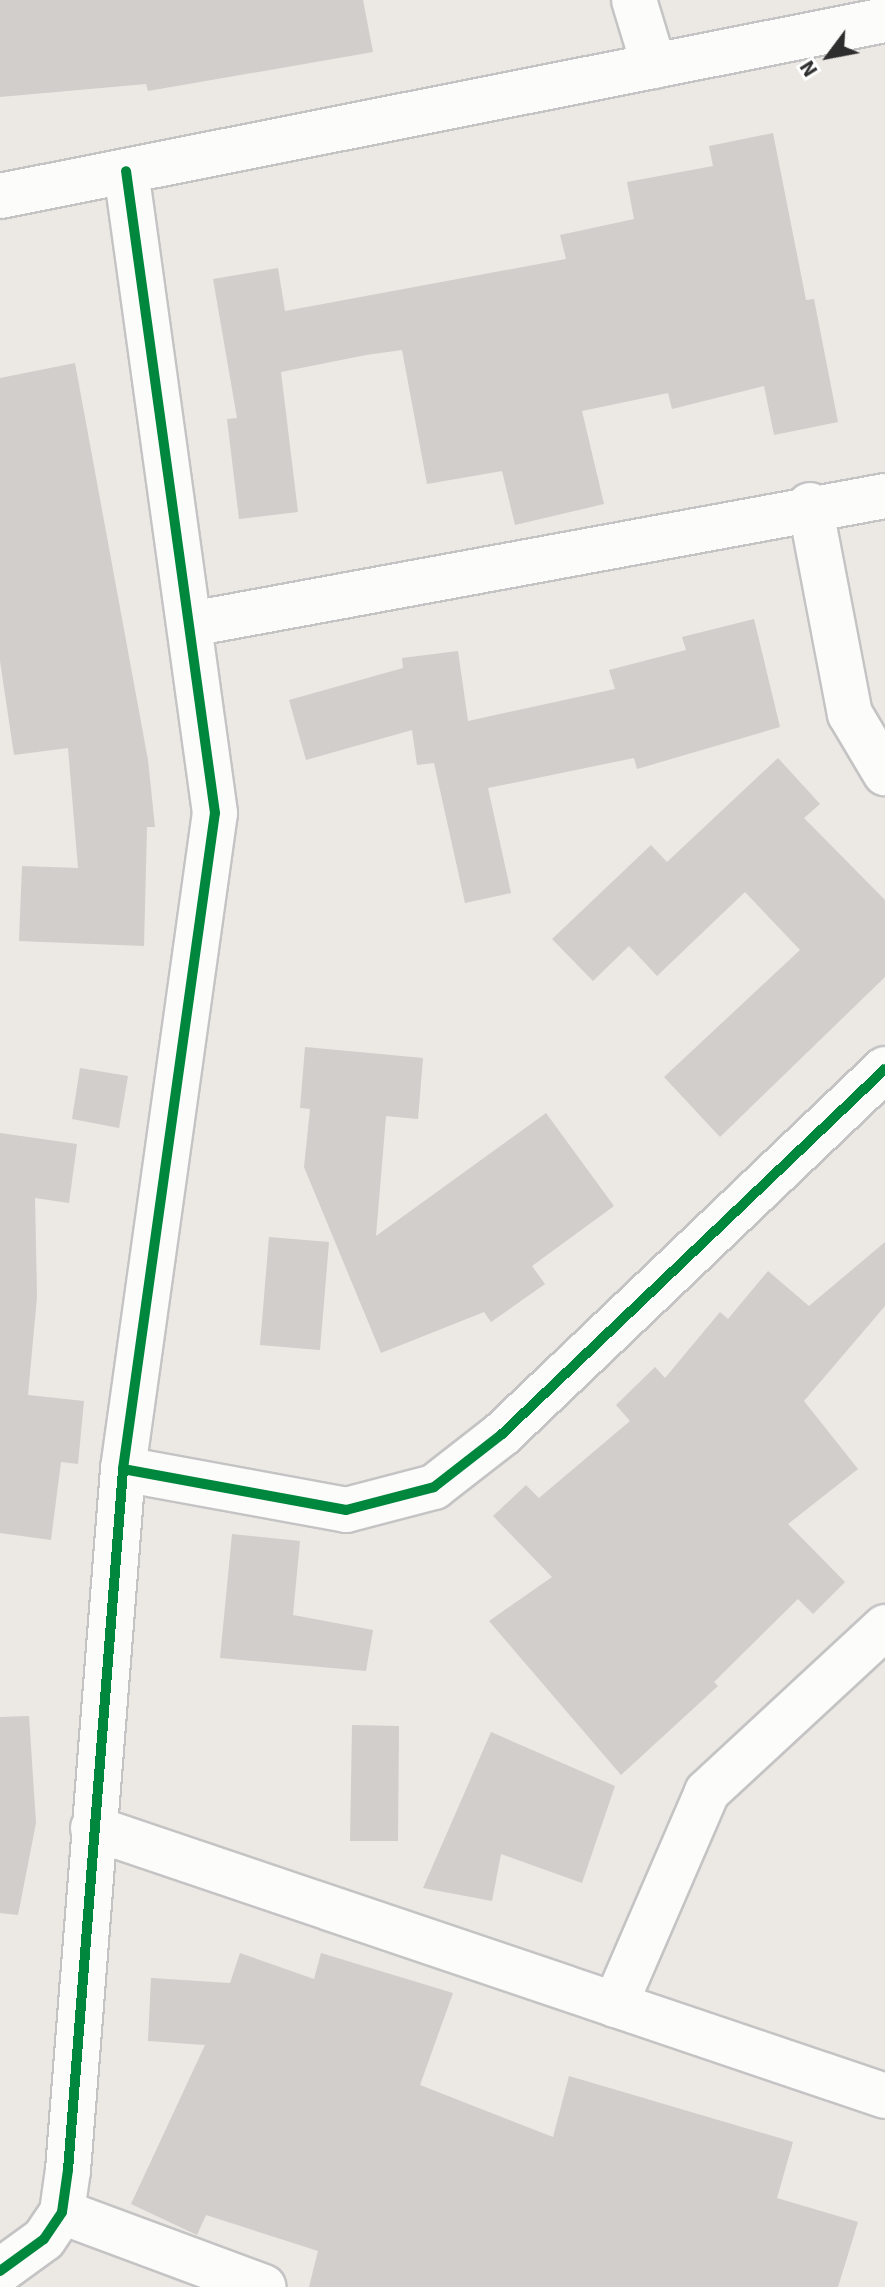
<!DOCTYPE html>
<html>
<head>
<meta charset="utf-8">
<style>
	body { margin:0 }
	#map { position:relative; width:885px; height:2287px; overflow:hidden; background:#ece8e4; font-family:"Source Sans 3",sans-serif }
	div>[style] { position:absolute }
	.building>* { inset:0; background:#d1cecb }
	.roads { filter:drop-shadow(2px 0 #c5c4c5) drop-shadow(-2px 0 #c5c4c5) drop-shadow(0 2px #c5c4c5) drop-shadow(0 -2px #c5c4c5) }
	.minor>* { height:44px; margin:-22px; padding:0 22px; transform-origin:22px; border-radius:22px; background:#fcfcfb }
	.cycleway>* { height:10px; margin:-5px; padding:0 5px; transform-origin:5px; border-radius:5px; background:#00873e }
	span { translate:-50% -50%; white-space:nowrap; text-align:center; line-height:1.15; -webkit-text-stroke:6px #fff; paint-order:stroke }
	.north { position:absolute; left:789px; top:16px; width:80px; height:80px; -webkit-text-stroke:6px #fff; paint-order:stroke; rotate:238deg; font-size:22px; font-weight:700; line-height:32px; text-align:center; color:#2e2e2e }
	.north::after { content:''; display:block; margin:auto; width:28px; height:36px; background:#2e2e2e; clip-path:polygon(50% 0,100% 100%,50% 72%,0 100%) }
</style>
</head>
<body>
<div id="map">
	<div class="building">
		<i style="clip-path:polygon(0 0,363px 0,373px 52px,148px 91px,146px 84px,0 97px)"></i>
		<i style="clip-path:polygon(773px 133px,806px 300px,814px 299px,838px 422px,774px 435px,764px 386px,672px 409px,668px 393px,582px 411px,604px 504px,515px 525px,502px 471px,427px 484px,402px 350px,366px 355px,281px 372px,298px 512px,239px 519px,227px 419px,237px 418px,213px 279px,278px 268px,285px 311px,566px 259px,560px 235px,634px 219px,627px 182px,713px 166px,709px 146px)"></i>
		<i style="clip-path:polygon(75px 363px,148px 760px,155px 827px,147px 827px,144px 946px,19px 941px,22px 866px,78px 868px,68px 748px,14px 755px,0 661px,0 378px)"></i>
		<i style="clip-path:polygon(754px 619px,780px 727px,637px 769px,634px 758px,488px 788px,511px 893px,465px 903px,434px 763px,417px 765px,412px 730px,306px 760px,289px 700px,403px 668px,402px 658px,458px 651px,468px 721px,615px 689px,609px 670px,686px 650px,682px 637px)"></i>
		<i style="clip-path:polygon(778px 758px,820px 804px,804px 818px,885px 900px,885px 977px,720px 1137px,664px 1077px,800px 950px,745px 892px,657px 976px,629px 946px,593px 981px,552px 939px,651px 845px,667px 862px)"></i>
		<i style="clip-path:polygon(305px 1047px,423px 1058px,418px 1119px,386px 1116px,376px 1236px,546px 1113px,614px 1206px,532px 1266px,545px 1284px,491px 1322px,484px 1312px,381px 1353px,304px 1167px,310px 1109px,300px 1108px)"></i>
		<i style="clip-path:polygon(80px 1068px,128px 1076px,119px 1128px,72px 1119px)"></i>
		<i style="clip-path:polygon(0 1133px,77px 1144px,69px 1203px,35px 1198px,37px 1297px,28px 1395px,84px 1401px,78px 1464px,61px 1462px,51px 1540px,0 1533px)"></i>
		<i style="clip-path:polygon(269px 1237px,329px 1242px,320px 1350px,260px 1345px)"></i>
		<i style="clip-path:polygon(885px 1242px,885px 1306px,804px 1401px,858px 1469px,788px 1524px,845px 1582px,813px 1614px,798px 1599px,714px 1682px,718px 1686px,621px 1775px,489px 1621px,552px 1577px,493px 1516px,526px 1485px,539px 1498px,630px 1421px,616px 1405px,655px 1367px,665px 1378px,720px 1312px,728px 1319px,768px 1271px,809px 1306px)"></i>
		<i style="clip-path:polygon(232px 1534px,300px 1541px,293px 1615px,373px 1630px,366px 1671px,220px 1658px)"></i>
		<i style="clip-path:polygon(29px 1716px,36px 1823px,18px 1915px,0 1913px,0 1717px)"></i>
		<i style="clip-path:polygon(352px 1725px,399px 1726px,398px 1841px,350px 1841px)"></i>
		<i style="clip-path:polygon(491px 1732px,615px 1786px,582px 1883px,501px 1854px,492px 1901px,423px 1888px)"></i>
		<i style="clip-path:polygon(240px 1953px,314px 1979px,321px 1953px,453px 1993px,420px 2085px,553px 2137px,569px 2076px,793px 2142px,777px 2198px,858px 2222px,838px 2287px,309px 2287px,318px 2251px,206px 2215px,197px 2235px,131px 2204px,205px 2045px,148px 2041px,151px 1978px,230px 1983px)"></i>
	</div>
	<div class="roads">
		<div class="minor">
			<i style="left:634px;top:0;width:69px;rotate:73.1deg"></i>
			<i style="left:0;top:196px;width:902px;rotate:-11.25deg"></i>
			<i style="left:810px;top:505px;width:213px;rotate:79.2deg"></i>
			<i style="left:850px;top:714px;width:69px;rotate:59.3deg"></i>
			<i style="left:191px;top:624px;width:706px;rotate:-10.45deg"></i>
			<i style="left:123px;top:1469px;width:227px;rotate:10.4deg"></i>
			<i style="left:346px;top:1510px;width:91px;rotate:-14.6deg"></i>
			<i style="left:434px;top:1487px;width:86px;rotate:-37.9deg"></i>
			<i style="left:502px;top:1434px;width:529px;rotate:-43.62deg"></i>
			<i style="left:93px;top:1828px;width:836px;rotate:18.69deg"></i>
			<i style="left:615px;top:2005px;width:232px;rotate:-66.6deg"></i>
			<i style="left:707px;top:1792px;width:243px;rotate:-42.8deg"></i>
			<i style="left:62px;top:2212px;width:215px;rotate:20.4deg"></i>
			<i style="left:0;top:2271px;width:54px;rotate:-36deg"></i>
			<i style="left:44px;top:2239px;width:32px;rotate:-56deg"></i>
			<i style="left:62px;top:2212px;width:42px;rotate:-81.9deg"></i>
			<i style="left:68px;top:2170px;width:703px;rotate:-85.51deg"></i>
			<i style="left:123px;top:1469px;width:662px;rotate:-82.02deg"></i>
			<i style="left:215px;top:813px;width:648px;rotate:-97.89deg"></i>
		</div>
	</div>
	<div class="cycleway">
		<i style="left:123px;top:1469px;width:227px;rotate:10.4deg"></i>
		<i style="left:346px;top:1510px;width:91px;rotate:-14.6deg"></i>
		<i style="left:434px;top:1487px;width:86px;rotate:-37.9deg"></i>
		<i style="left:502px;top:1434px;width:529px;rotate:-43.62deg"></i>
		<i style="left:0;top:2271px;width:54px;rotate:-36deg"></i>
		<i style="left:44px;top:2239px;width:32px;rotate:-56deg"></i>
		<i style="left:62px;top:2212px;width:42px;rotate:-81.9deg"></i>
		<i style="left:68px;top:2170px;width:703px;rotate:-85.51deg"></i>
		<i style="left:123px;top:1469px;width:662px;rotate:-82.02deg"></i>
		<i style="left:215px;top:813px;width:648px;rotate:-97.89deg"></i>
	</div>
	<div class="north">N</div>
</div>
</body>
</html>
